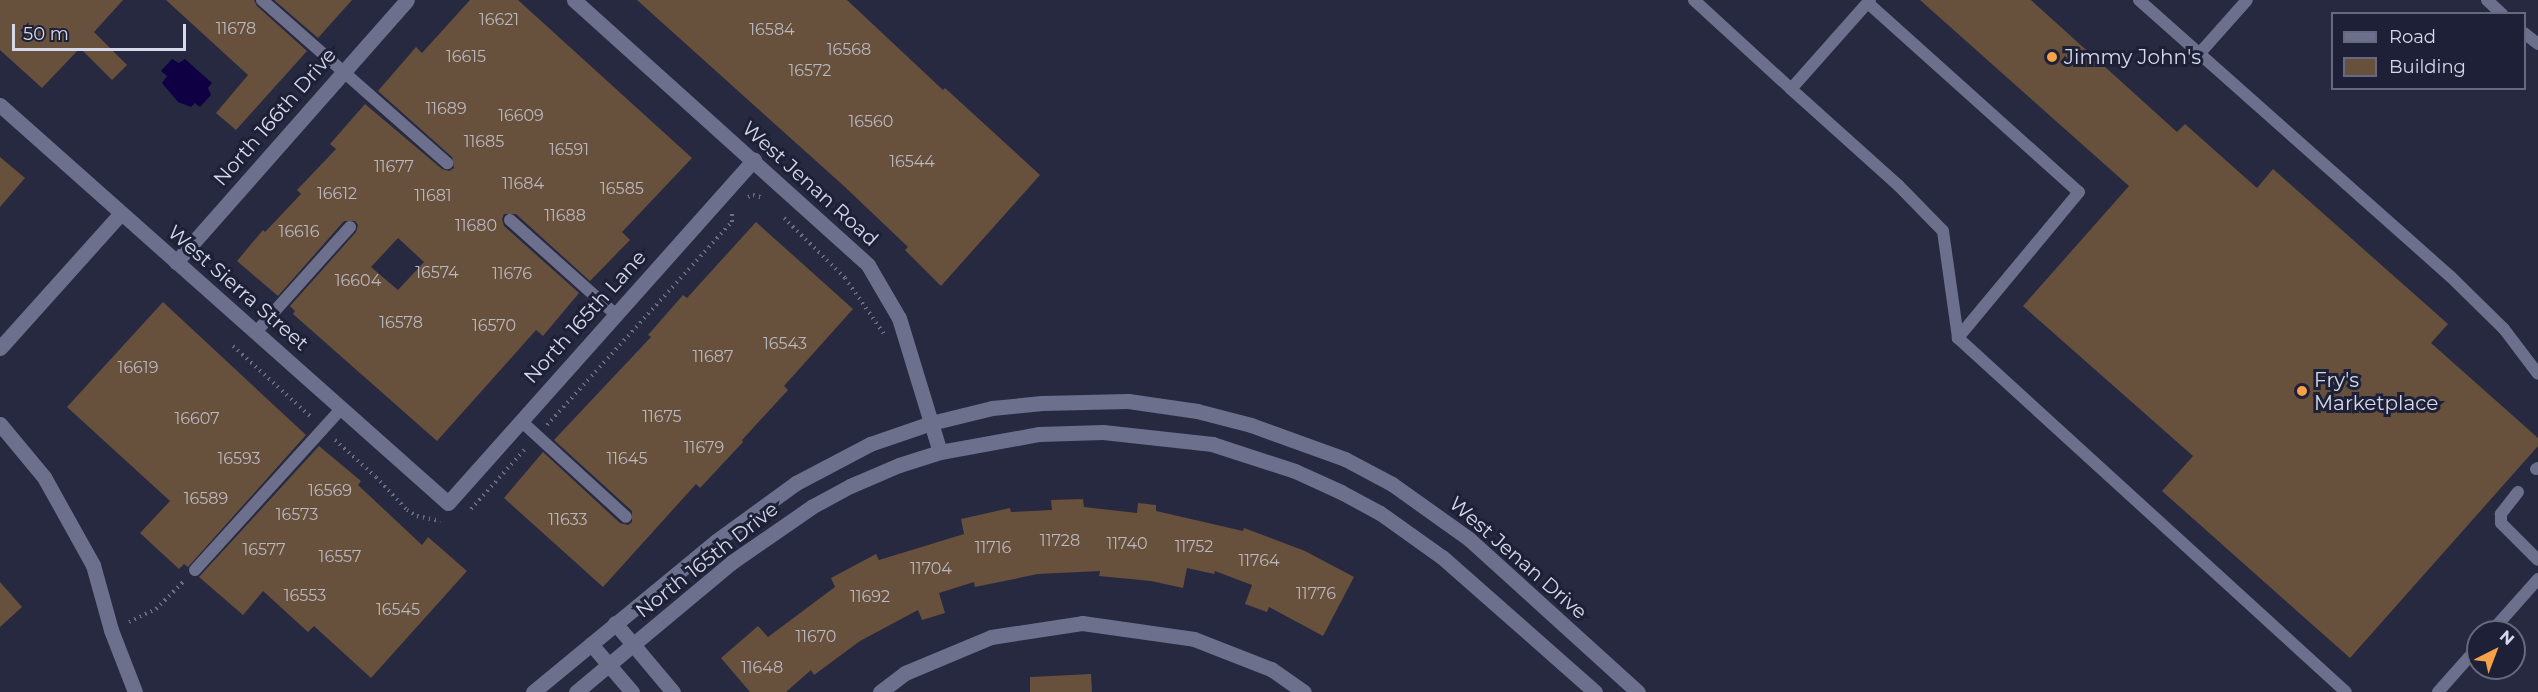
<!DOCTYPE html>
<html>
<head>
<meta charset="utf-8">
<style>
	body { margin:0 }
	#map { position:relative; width:2538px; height:692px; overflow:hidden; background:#272941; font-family:Montserrat,sans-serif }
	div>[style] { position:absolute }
	.water>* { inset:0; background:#0e0043 }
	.building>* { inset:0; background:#67503c }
	.path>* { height:4px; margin-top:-2px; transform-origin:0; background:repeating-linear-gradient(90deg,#6b6e82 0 1.5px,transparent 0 6px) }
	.service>* { height:12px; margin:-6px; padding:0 6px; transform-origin:6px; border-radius:6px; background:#6c708c }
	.minor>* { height:15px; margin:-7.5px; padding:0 7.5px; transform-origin:7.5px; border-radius:7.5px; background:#6c708c }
	.tertiary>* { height:15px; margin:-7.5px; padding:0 7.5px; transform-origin:7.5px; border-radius:7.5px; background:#6c708c }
	.dots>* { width:16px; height:16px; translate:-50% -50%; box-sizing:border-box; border:3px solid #1d2037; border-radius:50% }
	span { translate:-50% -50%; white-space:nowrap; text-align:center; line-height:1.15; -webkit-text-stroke:6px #1d2037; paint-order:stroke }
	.number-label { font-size:16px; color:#bab7be }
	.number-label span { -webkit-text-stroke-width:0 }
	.poi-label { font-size:20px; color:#d6d9e9 }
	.left { translate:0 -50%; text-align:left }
	.street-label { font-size:20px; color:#d6d9e9 }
	.legend { position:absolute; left:2331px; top:12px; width:195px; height:78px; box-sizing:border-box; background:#1d2037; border:2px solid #676a7e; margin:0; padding:8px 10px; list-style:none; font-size:18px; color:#d6d9e9 }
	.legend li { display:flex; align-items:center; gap:12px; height:30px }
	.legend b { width:30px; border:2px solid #676a7e }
	.north { position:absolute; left:2466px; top:620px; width:60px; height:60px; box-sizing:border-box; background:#1d2037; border:2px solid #676a7e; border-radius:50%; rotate:42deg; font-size:16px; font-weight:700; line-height:24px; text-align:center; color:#d6d9e9 }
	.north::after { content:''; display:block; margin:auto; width:21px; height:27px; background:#f7a149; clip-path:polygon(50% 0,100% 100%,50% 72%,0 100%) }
	.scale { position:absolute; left:12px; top:24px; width:174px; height:27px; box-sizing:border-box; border:3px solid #d6d9e9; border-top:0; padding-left:8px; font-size:18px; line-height:21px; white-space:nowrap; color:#d6d9e9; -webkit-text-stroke:4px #1d2037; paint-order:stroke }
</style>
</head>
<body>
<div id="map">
	<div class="water">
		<i style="clip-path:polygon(172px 59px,179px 63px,185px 59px,212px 83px,208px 88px,211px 95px,200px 107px,195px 103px,191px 107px,178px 102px,162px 83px,167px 76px,161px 71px)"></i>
	</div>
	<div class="building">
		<i style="clip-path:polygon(0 0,123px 0,94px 32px,127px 65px,112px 80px,80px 48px,42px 88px,0 50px)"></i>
		<i style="clip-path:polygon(166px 0,254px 0,257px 6px,307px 51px,236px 130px,216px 113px,248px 75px)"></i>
		<i style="clip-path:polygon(274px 0,352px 0,318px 38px)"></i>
		<i style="clip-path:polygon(evenodd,470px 0,518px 0,692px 158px,622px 232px,630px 240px,590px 281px,516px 214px,504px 214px,502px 219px,504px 226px,579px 293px,543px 336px,536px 330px,437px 441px,293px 314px,295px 311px,290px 306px,356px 232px,358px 225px,355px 221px,344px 221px,278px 296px,237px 261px,263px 230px,265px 232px,301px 194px,297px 190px,336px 149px,330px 144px,365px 104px,442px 169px,449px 171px,454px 168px,452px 157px,378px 91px,416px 47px,422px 53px,470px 0,398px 238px,424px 262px,398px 290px,371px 267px,398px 238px)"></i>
		<i style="clip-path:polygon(637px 0,847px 0,943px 90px,945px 88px,1040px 175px,941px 286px,905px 250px,908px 247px,845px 187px)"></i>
		<i style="clip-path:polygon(1920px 0,2031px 0,2177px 132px,2185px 124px,2257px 188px,2273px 169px,2448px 324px,2431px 343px,2538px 438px,2538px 446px,2350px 658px,2162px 491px,2193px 456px,2023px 306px,2129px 186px)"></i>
		<i style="clip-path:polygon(0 157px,25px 178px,0 207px)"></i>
		<i style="clip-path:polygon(756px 222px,853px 309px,784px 386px,788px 390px,742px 440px,743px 442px,700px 488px,696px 484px,603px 587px,504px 498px,543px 452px,620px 523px,628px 525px,632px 522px,632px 511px,554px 440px,651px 337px,648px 335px,683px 295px,687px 298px)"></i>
		<i style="clip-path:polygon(163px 302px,306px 435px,188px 567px,184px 564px,179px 569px,140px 533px,170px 501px,67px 407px)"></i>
		<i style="clip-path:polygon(319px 446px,361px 481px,358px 485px,422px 545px,428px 537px,467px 571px,371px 678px,314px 626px,308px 632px,263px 591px,243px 615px,199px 577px)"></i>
		<i style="clip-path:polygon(1083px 499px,1084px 507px,1137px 513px,1138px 503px,1156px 505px,1156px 511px,1243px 531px,1244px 528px,1305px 551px,1354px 577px,1323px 636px,1269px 607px,1267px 612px,1245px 604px,1252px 585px,1215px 571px,1214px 574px,1187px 568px,1183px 588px,1151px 581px,1099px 576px,1100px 571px,1038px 574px,975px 587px,974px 582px,939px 593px,945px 613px,922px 620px,918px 610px,860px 641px,814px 675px,811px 670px,786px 692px,750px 692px,721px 658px,758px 626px,768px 637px,835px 587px,831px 578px,876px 554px,879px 560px,964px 534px,961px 519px,1010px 508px,1011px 512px,1052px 510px,1051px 500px)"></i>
		<i style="clip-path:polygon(0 582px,22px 607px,0 627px)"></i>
		<i style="clip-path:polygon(1091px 674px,1092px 692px,1030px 692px,1030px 677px)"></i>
	</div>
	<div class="path">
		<i style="left:748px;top:197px;width:5px;rotate:-22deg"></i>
		<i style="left:753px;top:195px;width:11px;rotate:15deg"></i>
		<i style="left:784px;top:218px;width:86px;rotate:44.5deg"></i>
		<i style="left:845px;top:278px;width:68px;rotate:55.1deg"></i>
		<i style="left:233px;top:346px;width:107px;rotate:42.3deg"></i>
		<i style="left:547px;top:425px;width:275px;rotate:-47.7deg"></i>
		<i style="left:732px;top:222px;width:9px;rotate:-90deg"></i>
		<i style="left:335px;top:440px;width:55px;rotate:42.1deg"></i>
		<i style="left:376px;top:477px;width:45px;rotate:46.8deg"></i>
		<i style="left:407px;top:510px;width:12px;rotate:31deg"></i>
		<i style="left:417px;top:516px;width:24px;rotate:12deg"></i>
		<i style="left:471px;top:509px;width:82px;rotate:-48deg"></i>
		<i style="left:129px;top:622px;width:30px;rotate:-26deg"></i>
		<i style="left:156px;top:609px;width:40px;rotate:-45deg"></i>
	</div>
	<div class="service">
		<i style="left:262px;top:0;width:247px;rotate:41.4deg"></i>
		<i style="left:1694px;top:0;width:132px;rotate:42.5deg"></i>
		<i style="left:1870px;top:0;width:119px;rotate:131.6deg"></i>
		<i style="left:1791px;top:89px;width:144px;rotate:41.9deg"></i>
		<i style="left:1898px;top:185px;width:64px;rotate:45.6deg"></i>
		<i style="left:1943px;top:231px;width:108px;rotate:82deg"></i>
		<i style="left:1958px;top:338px;width:525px;rotate:42.38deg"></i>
		<i style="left:2139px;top:0;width:416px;rotate:41.6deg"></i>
		<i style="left:2450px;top:276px;width:76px;rotate:44.5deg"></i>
		<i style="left:2504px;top:329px;width:56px;rotate:52.9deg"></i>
		<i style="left:2487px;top:0;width:21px;rotate:43deg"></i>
		<i style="left:1868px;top:3px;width:283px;rotate:41.9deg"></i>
		<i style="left:2079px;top:192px;width:190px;rotate:129.7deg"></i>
		<i style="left:2524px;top:33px;width:18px;rotate:38deg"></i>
		<i style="left:2199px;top:54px;width:72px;rotate:-48.4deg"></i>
		<i style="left:510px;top:220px;width:141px;rotate:41.8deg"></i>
		<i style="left:256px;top:332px;width:141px;rotate:-48.2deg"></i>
		<i style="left:521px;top:421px;width:142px;rotate:42.4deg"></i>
		<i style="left:2536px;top:469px;width:2px;rotate:-27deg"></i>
		<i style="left:2518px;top:492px;width:28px;rotate:128deg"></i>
		<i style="left:2501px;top:514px;width:9px;rotate:90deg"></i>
		<i style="left:2501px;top:523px;width:52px;rotate:45deg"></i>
		<i style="left:195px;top:570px;width:219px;rotate:-47.8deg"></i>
		<i style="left:2491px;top:632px;width:71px;rotate:-48.4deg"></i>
		<i style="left:2438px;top:692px;width:60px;rotate:-48.4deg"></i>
	</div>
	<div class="minor">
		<i style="left:574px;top:0;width:396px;rotate:42deg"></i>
		<i style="left:868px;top:265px;width:61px;rotate:59.7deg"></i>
		<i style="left:899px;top:318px;width:140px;rotate:73deg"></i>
		<i style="left:0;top:105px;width:599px;rotate:41.62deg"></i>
		<i style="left:448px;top:503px;width:460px;rotate:-48.3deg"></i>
		<i style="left:176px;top:262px;width:349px;rotate:-48.6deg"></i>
		<i style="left:0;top:348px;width:181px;rotate:-48.1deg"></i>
		<i style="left:615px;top:623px;width:90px;rotate:50deg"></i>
		<i style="left:591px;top:644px;width:63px;rotate:49.5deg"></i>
		<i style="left:880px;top:692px;width:31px;rotate:-37deg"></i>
		<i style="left:905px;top:673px;width:93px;rotate:-22.7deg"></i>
		<i style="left:991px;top:637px;width:92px;rotate:-8.7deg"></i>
		<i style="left:1082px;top:623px;width:113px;rotate:8.1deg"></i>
		<i style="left:1194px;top:639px;width:83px;rotate:21.3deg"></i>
		<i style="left:1271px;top:669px;width:40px;rotate:34.9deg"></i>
	</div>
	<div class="tertiary">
		<i style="left:0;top:424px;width:69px;rotate:50.3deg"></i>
		<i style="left:44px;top:477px;width:101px;rotate:60.9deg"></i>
		<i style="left:93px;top:565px;width:67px;rotate:74.5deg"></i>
		<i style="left:111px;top:630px;width:66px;rotate:68.8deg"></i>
		<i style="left:533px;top:692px;width:237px;rotate:-39.5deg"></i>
		<i style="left:716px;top:541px;width:99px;rotate:-35.9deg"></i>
		<i style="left:796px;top:483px;width:84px;rotate:-27.8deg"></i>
		<i style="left:870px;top:444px;width:65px;rotate:-19deg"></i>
		<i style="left:931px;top:423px;width:63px;rotate:-13.8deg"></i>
		<i style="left:992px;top:408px;width:50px;rotate:-5.7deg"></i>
		<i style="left:1042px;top:403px;width:86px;rotate:-1.3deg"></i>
		<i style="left:1128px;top:401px;width:70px;rotate:8.2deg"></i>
		<i style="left:1197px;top:411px;width:56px;rotate:14.5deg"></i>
		<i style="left:1251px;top:425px;width:100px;rotate:19.9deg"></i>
		<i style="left:1345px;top:459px;width:53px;rotate:28deg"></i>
		<i style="left:1392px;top:484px;width:95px;rotate:35.5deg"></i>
		<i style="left:1469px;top:539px;width:228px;rotate:42.2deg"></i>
		<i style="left:576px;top:692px;width:203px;rotate:-39.8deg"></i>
		<i style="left:732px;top:562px;width:98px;rotate:-34.7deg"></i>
		<i style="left:813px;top:506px;width:42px;rotate:-28.4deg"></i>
		<i style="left:850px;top:486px;width:53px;rotate:-23.2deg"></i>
		<i style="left:899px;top:465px;width:43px;rotate:-17.6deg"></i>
		<i style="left:940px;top:452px;width:101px;rotate:-10.3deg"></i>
		<i style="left:1039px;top:434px;width:64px;rotate:-1.8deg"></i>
		<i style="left:1103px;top:432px;width:110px;rotate:6.3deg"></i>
		<i style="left:1212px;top:444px;width:87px;rotate:18deg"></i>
		<i style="left:1295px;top:471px;width:51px;rotate:24.5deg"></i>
		<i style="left:1341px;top:492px;width:44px;rotate:28.3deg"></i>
		<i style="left:1380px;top:513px;width:76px;rotate:35.4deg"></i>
		<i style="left:1442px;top:557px;width:204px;rotate:41.4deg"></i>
	</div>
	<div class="dots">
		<i style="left:2052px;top:57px;background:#f7a149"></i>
		<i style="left:2302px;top:391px;background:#f7a149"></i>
	</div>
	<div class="number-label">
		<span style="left:499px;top:20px">16621</span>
		<span style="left:236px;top:29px">11678</span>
		<span style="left:772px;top:30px">16584</span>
		<span style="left:849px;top:50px">16568</span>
		<span style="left:466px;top:57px">16615</span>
		<span style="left:810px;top:71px">16572</span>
		<span style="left:446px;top:109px">11689</span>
		<span style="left:521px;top:116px">16609</span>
		<span style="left:871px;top:122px">16560</span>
		<span style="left:484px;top:142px">11685</span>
		<span style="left:569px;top:150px">16591</span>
		<span style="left:912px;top:162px">16544</span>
		<span style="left:394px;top:167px">11677</span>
		<span style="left:523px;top:184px">11684</span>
		<span style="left:622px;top:189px">16585</span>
		<span style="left:337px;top:194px">16612</span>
		<span style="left:433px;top:196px">11681</span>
		<span style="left:565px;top:216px">11688</span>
		<span style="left:476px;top:226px">11680</span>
		<span style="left:299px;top:232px">16616</span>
		<span style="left:437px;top:273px">16574</span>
		<span style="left:512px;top:274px">11676</span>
		<span style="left:358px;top:281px">16604</span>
		<span style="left:401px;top:323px">16578</span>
		<span style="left:494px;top:326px">16570</span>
		<span style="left:785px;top:344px">16543</span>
		<span style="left:713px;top:357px">11687</span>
		<span style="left:138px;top:368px">16619</span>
		<span style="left:662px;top:417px">11675</span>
		<span style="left:197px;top:419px">16607</span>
		<span style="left:704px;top:448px">11679</span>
		<span style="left:239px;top:459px">16593</span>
		<span style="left:627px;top:459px">11645</span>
		<span style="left:330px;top:491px">16569</span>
		<span style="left:206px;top:499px">16589</span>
		<span style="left:297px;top:515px">16573</span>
		<span style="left:568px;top:520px">11633</span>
		<span style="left:1060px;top:541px">11728</span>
		<span style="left:1127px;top:544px">11740</span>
		<span style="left:1194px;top:547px">11752</span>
		<span style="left:993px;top:548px">11716</span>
		<span style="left:264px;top:550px">16577</span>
		<span style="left:340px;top:557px">16557</span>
		<span style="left:1259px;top:561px">11764</span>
		<span style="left:931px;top:569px">11704</span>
		<span style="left:1316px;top:594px">11776</span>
		<span style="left:305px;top:596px">16553</span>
		<span style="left:870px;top:597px">11692</span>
		<span style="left:398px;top:610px">16545</span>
		<span style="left:816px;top:637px">11670</span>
		<span style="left:762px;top:668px">11648</span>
	</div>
	<div class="poi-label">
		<span class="left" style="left:2064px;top:57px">Jimmy John's</span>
		<span class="left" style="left:2314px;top:392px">Fry's<br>Marketplace</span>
	</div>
	<div class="street-label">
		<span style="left:275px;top:117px;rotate:-49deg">North 166th Drive</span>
		<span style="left:810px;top:184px;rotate:42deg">West Jenan Road</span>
		<span style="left:238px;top:288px;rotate:41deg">West Sierra Street</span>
		<span style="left:585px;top:317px;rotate:-48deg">North 165th Lane</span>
		<span style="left:1518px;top:558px;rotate:41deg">West Jenan Drive</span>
		<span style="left:707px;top:560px;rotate:-38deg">North 165th Drive</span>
	</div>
	<ul class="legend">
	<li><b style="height:8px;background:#6c708c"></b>Road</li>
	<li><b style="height:16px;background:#67503c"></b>Building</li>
	</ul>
	<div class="north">N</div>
	<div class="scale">50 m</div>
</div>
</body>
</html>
